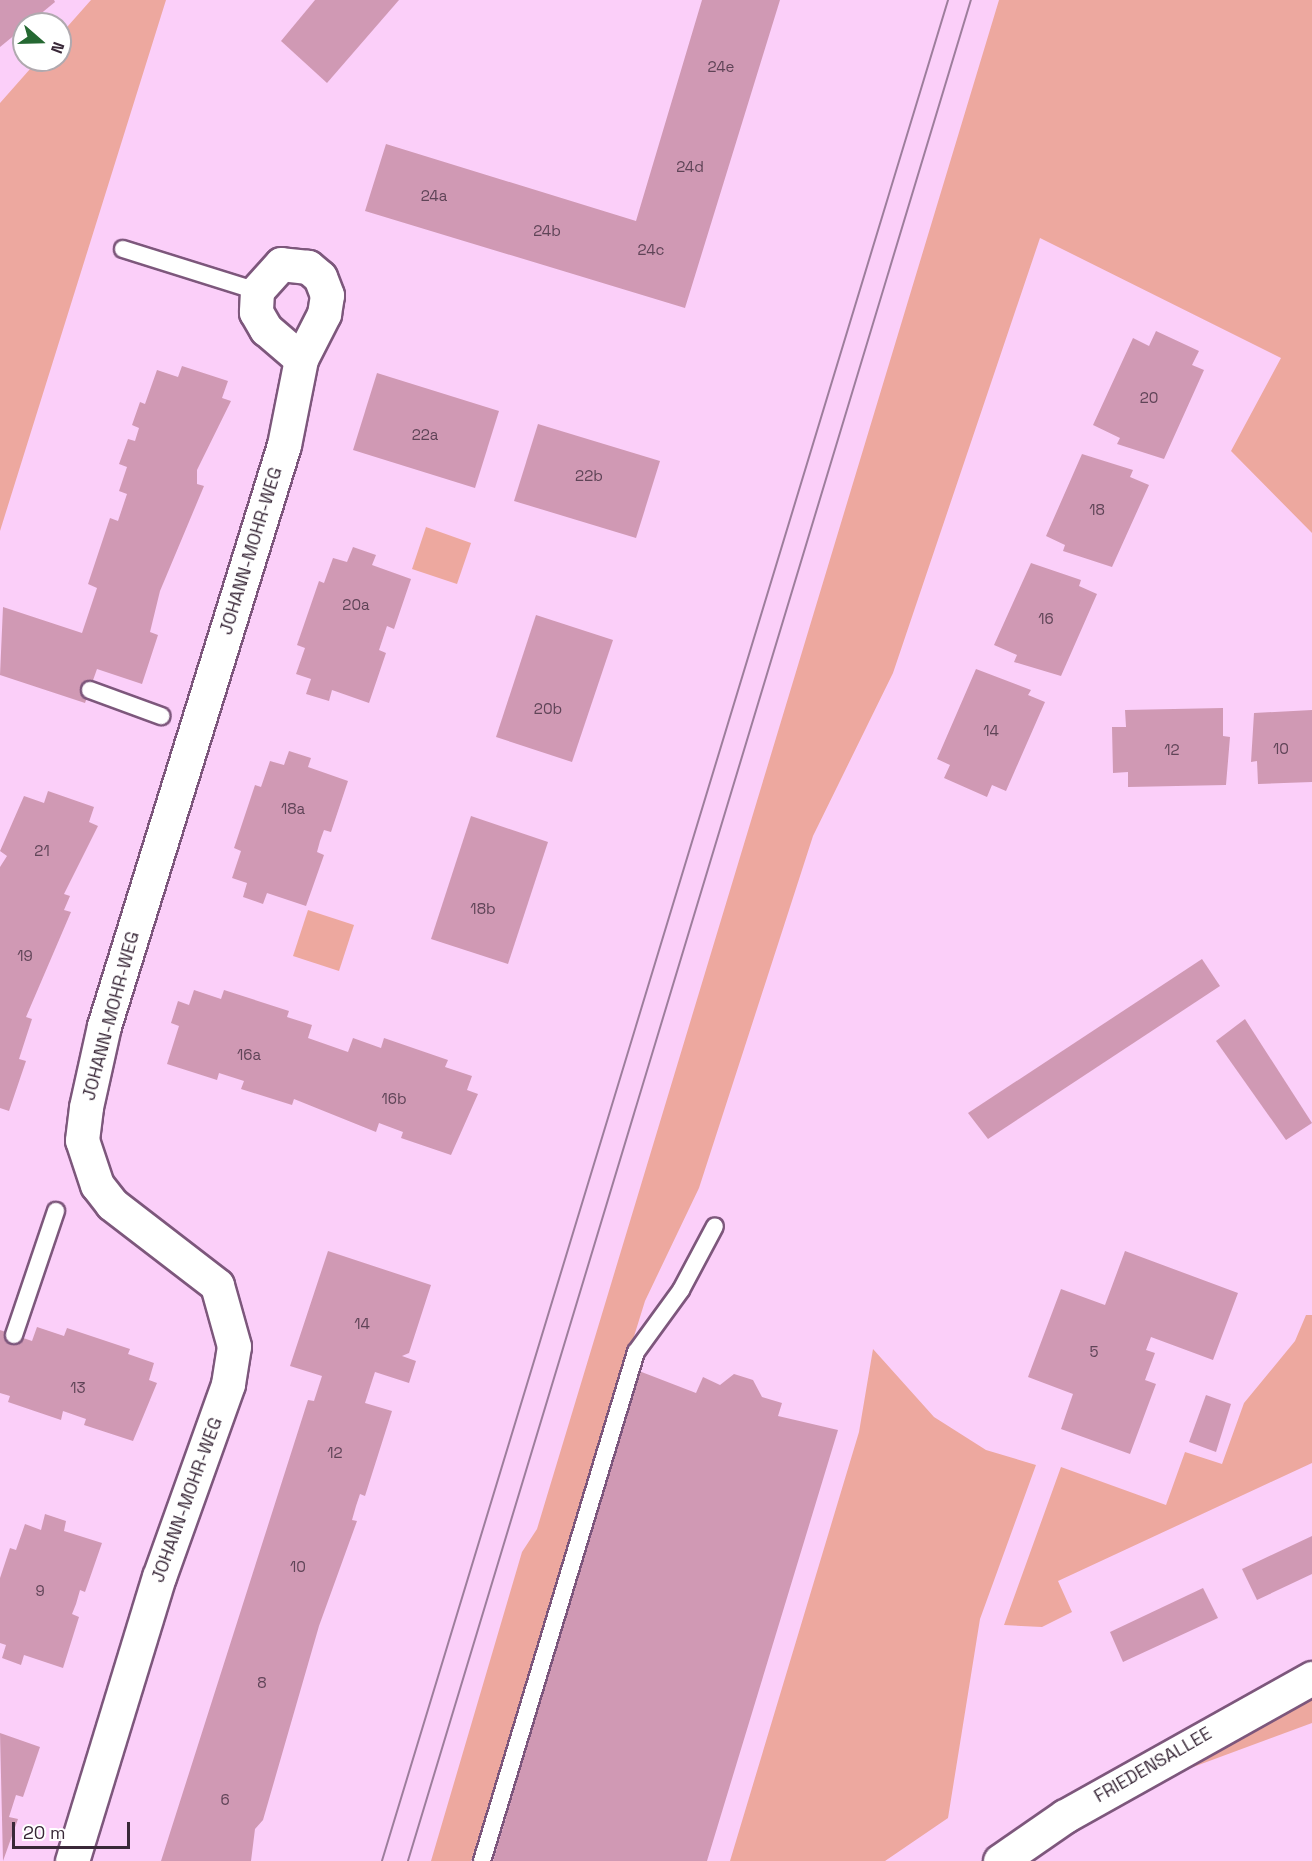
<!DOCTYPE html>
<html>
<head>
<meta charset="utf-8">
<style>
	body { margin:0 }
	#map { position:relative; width:1312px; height:1861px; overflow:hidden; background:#fbcff9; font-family:"Space Grotesk",sans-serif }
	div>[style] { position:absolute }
	.green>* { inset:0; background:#eda89f }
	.building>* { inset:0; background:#d099b4 }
	.roads { filter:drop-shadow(2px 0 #7d577c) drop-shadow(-2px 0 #7d577c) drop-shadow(0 2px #7d577c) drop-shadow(0 -2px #7d577c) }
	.service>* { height:16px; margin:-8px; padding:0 8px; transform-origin:8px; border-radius:8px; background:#fff }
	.minor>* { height:33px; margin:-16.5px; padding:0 16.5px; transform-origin:16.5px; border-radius:16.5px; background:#fff }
	.tertiary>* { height:33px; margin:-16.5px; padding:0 16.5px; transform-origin:16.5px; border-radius:16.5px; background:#fff }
	.tram>* { height:1.5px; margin:-0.75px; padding:0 0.75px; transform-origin:0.75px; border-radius:0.75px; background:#9d7e9c }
	span { translate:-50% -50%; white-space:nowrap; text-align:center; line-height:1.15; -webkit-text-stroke:4.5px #fff; paint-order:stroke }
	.number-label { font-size:15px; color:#5f4457 }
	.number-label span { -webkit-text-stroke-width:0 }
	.street-label { font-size:18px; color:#392838 }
	.north { position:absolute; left:12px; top:12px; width:60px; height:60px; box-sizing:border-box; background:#fff; border:2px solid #b0a9af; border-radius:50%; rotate:110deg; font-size:16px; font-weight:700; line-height:24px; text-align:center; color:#392838 }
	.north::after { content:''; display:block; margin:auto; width:21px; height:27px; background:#256832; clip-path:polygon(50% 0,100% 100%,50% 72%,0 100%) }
	.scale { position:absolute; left:12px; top:1822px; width:118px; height:27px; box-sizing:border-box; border:3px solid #392838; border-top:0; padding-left:8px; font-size:18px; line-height:21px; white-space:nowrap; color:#392838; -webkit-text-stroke:4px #fff; paint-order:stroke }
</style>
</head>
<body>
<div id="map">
	<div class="green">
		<i style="clip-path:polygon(91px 0,166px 0,0 531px,0 103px,38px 60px,60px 60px,60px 35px)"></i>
		<i style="clip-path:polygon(999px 0,1312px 0,1312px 533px,1231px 451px,1281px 358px,1040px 238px,893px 673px,813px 836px,699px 1188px,645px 1301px,471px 1861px,431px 1861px,522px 1552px,537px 1529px)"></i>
		<i style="clip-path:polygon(426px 527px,471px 543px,457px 584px,412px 569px)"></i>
		<i style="clip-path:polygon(308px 910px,354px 925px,339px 971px,293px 956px)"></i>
		<i style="clip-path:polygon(1306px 1315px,1312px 1315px,1312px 1463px,1058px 1581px,1072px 1612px,1042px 1627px,1004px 1625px,1061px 1467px,1166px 1505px,1185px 1452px,1222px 1464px,1244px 1403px,1295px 1341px)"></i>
		<i style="clip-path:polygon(873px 1349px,934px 1417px,986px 1450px,1036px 1465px,980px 1619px,948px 1818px,885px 1861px,730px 1861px,859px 1432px)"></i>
		<i style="clip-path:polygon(1312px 1697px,1312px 1723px,1185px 1770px,1267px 1720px)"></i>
	</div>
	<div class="building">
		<i style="clip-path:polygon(0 0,54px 0,55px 2px,0 47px)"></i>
		<i style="clip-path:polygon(315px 0,399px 0,327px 83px,281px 41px)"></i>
		<i style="clip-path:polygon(702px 0,780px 0,685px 308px,365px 211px,386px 144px,636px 221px)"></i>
		<i style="clip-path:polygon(1156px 331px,1199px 351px,1192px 365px,1204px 370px,1164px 459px,1117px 444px,1120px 438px,1093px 425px,1133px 338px,1149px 346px)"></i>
		<i style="clip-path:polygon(182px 366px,228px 381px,222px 398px,231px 401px,197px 470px,197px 484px,204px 486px,160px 591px,150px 632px,158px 635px,142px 684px,97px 669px,85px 703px,0 675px,3px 607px,82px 633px,97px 588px,88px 584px,110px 518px,118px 521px,127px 494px,119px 491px,127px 467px,119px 464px,128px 439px,135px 441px,139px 428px,132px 425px,140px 402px,145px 404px,157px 370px,178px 377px)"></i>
		<i style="clip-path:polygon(377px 373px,499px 411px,475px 488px,353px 450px)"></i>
		<i style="clip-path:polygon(538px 424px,660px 461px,636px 538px,514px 501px)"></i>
		<i style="clip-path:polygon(1082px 454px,1133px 470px,1130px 477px,1149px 485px,1112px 567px,1063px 551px,1065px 545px,1046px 536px)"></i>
		<i style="clip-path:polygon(353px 547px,376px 555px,372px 565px,411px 579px,394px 629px,387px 626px,379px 650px,386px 653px,369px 703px,332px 690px,329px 701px,306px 694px,311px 679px,296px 674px,305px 648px,297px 645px,319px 581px,324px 583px,333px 558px,347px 562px)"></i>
		<i style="clip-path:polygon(1031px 563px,1081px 580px,1079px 586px,1097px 594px,1061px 676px,1014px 662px,1017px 655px,994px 645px)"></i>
		<i style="clip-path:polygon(536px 615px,613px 640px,572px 762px,496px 737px)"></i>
		<i style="clip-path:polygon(976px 669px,1031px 690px,1028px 695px,1045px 702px,1006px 791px,992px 785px,987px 797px,944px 778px,950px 765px,937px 759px)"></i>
		<i style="clip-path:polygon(1223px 708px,1223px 736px,1230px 737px,1226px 785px,1128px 787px,1128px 772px,1113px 773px,1112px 727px,1126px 727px,1125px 710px)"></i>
		<i style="clip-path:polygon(1312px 710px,1312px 782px,1258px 784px,1257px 761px,1251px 762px,1254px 713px)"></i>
		<i style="clip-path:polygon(289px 751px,311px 758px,308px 767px,348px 781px,331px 832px,324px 830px,320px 841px,317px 852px,324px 855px,306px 906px,267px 893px,263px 904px,243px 897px,247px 883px,232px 878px,241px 851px,234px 848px,255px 785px,261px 787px,270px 761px,284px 765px)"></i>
		<i style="clip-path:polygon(48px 791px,94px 807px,89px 822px,98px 826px,64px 894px,70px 896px,64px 910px,71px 912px,26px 1017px,32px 1019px,19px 1059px,26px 1061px,9px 1111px,0 1108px,0 867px,7px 856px,0 851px,24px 796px,44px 803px)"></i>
		<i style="clip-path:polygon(471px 816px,548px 842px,508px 964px,431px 939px)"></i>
		<i style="clip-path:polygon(1202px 959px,1220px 986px,988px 1139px,968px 1113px)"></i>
		<i style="clip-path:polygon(194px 990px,221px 999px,224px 990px,289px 1011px,287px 1017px,312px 1025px,308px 1038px,348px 1052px,353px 1038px,381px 1048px,384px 1038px,448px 1060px,445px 1067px,472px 1076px,467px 1090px,478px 1094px,451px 1155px,401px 1138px,403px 1132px,379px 1123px,376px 1132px,294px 1099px,292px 1105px,241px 1089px,244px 1081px,219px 1073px,217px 1080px,167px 1064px,179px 1026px,171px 1023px,178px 1001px,189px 1005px)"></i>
		<i style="clip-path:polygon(1245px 1019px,1312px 1123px,1286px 1140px,1216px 1041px)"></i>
		<i style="clip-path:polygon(328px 1251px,431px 1285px,409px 1353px,402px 1356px,416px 1361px,409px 1383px,375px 1372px,373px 1378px,365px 1403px,392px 1411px,365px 1496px,360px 1494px,356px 1506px,352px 1520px,357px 1521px,319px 1626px,263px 1820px,255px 1829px,251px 1861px,161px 1861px,308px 1400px,314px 1401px,322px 1376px,290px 1366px)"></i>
		<i style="clip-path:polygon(1125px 1251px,1238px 1293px,1213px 1360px,1151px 1337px,1146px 1350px,1155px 1353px,1145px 1380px,1156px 1384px,1130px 1454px,1061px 1429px,1073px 1394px,1028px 1377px,1061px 1289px,1105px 1305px)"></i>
		<i style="clip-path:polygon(37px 1327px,64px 1336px,67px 1328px,130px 1349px,128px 1354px,154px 1363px,149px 1380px,157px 1383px,133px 1441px,84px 1425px,86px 1419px,63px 1411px,61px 1420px,8px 1402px,10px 1396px,0 1393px,0 1330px,32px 1341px)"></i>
		<i style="clip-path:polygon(639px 1371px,696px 1393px,703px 1377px,720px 1385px,734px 1374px,753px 1380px,762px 1397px,782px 1403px,778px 1416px,838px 1430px,707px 1861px,493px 1861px)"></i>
		<i style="clip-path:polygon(1206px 1395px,1231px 1404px,1216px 1452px,1189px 1442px)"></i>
		<i style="clip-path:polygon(45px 1514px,66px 1521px,64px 1531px,102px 1543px,85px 1592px,80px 1590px,76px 1604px,72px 1614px,79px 1617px,63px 1668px,24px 1655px,21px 1665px,2px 1658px,6px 1645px,0 1643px,0 1578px,10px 1548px,16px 1550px,25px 1524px,41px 1530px)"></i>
		<i style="clip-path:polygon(1312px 1536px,1312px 1574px,1257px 1600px,1242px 1569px)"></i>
		<i style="clip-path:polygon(1203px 1588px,1218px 1618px,1123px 1662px,1110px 1632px)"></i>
		<i style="clip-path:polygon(0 1733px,40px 1747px,23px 1797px,16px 1795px,9px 1817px,18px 1819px,3px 1861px)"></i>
	</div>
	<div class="roads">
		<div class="service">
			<i style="left:123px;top:249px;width:140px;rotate:17.4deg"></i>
			<i style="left:90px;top:690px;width:76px;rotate:20.1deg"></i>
			<i style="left:14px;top:1335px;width:131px;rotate:-71.3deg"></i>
			<i style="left:482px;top:1861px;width:532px;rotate:-73.17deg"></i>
			<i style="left:636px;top:1352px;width:77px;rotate:-54deg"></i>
			<i style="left:681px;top:1290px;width:72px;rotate:-62deg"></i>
		</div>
		<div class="minor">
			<i style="left:72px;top:1861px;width:297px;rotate:-73deg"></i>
			<i style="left:159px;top:1577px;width:205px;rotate:-70.3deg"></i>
			<i style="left:228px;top:1384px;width:38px;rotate:-81deg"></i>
			<i style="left:234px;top:1346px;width:63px;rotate:-105.6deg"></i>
			<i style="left:217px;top:1285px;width:133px;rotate:-142.4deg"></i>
			<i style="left:112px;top:1204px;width:24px;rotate:-128deg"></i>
			<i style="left:97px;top:1185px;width:47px;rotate:-108.4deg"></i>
			<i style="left:82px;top:1140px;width:33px;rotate:-83deg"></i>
			<i style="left:86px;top:1107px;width:83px;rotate:-77.5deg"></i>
			<i style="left:104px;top:1026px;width:608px;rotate:-72.79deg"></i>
			<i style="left:284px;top:445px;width:88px;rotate:-78.8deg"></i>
			<i style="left:301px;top:359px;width:51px;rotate:-62.9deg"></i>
			<i style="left:324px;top:314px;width:19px;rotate:-81deg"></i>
			<i style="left:327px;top:295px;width:19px;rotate:-111deg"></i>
			<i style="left:320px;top:277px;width:16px;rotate:-140deg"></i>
			<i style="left:308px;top:267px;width:27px;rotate:-174deg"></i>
			<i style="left:281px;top:264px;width:36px;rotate:132deg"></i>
			<i style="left:257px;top:291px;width:21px;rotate:93deg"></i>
			<i style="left:256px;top:312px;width:20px;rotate:60deg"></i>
			<i style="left:266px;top:329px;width:46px;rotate:40.6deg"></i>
		</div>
		<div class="tertiary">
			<i style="left:1000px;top:1861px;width:79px;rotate:-34.7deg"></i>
			<i style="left:1065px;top:1816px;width:283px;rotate:-29.2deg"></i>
		</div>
	</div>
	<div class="tram">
		<i style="left:382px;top:1861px;width:1945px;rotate:-73.08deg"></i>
		<i style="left:408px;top:1861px;width:1944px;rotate:-73.17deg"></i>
	</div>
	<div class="number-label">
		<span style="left:721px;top:67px">24e</span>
		<span style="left:690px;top:167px">24d</span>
		<span style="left:434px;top:196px">24a</span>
		<span style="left:547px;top:231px">24b</span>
		<span style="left:651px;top:250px">24c</span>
		<span style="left:1149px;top:398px">20</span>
		<span style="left:425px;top:435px">22a</span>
		<span style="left:589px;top:476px">22b</span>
		<span style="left:1097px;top:510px">18</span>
		<span style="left:356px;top:605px">20a</span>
		<span style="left:1046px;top:619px">16</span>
		<span style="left:548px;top:709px">20b</span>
		<span style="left:991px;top:731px">14</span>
		<span style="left:1281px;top:749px">10</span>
		<span style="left:1172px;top:750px">12</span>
		<span style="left:293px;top:809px">18a</span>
		<span style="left:42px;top:851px">21</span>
		<span style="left:483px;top:909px">18b</span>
		<span style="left:25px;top:956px">19</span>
		<span style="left:249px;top:1055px">16a</span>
		<span style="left:394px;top:1099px">16b</span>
		<span style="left:362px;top:1324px">14</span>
		<span style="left:1094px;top:1352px">5</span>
		<span style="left:78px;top:1388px">13</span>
		<span style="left:335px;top:1453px">12</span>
		<span style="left:298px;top:1567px">10</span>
		<span style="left:40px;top:1591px">9</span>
		<span style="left:262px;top:1683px">8</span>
		<span style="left:225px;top:1800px">6</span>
	</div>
	<div class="street-label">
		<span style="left:251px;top:551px;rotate:-73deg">JOHANN-MOHR-WEG</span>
		<span style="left:111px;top:1016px;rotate:-75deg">JOHANN-MOHR-WEG</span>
		<span style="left:187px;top:1500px;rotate:-70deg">JOHANN-MOHR-WEG</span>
		<span style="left:1153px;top:1765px;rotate:-30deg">FRIEDENSALLEE</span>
	</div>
	<div class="north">N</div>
	<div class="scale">20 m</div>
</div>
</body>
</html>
